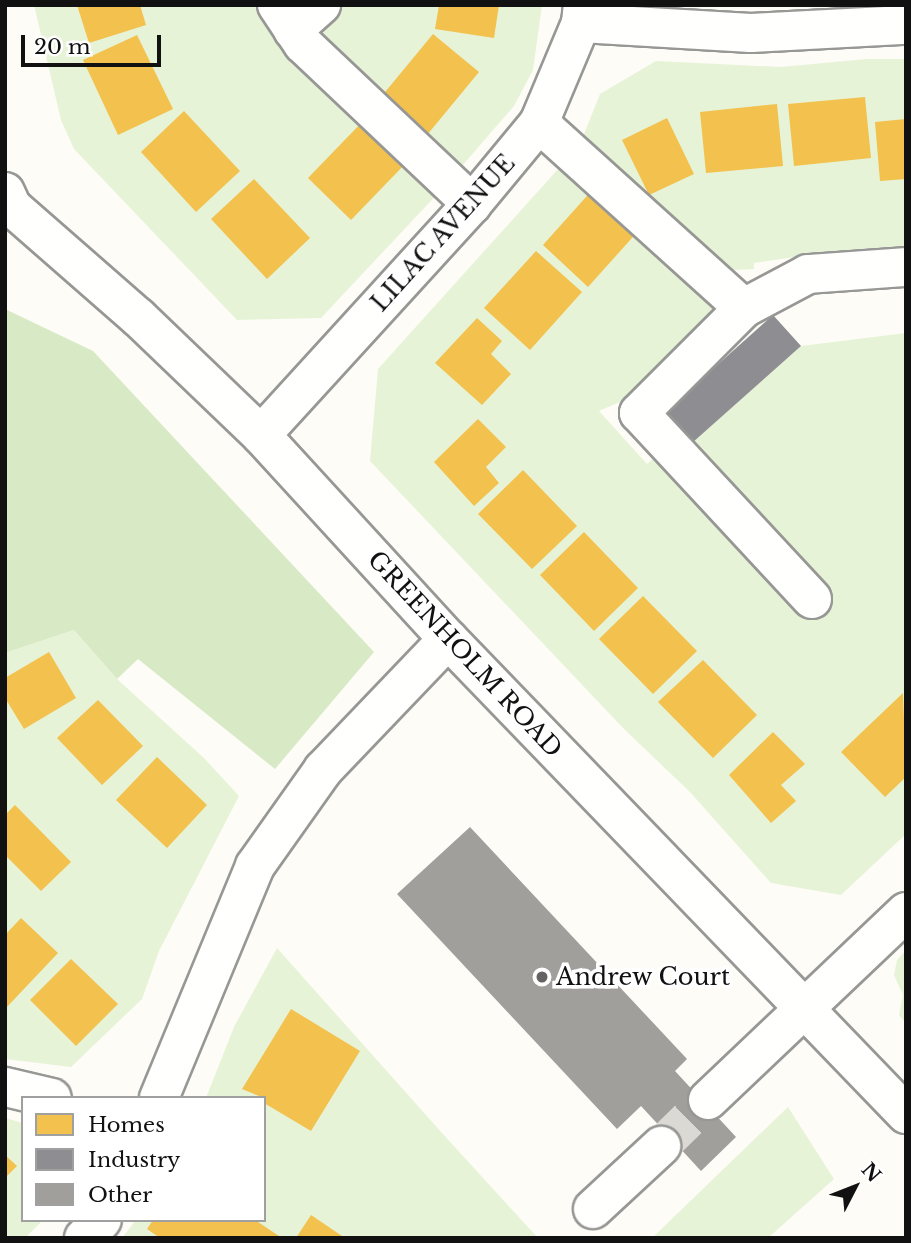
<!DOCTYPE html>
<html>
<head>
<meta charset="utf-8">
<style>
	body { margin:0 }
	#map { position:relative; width:911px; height:1243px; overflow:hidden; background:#fdfcf7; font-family:"Libre Baskerville",serif }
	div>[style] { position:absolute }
	.green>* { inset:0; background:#e7f3d7 }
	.forest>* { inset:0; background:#d8eac5 }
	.homes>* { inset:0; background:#f2c14e }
	.industry>* { inset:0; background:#8d8d92 }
	.building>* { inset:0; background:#a19f9c }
	.minor-tunnel>* { height:38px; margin-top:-19px; transform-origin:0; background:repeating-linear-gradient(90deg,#dad9d4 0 38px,transparent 0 57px) }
	.roads { filter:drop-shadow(2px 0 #979795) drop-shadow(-2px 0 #979795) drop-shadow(0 2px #979795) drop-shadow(0 -2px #979795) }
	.minor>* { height:38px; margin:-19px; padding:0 19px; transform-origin:19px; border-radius:19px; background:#fffffe }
	.dots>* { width:19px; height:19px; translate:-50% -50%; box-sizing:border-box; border:4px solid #fff; border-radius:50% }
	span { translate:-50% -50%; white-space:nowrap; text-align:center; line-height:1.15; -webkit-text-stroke:7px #fff; paint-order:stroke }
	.street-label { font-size:24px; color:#111 }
	.poi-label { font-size:24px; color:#111 }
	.left { translate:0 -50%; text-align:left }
	.frame { position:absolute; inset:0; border:7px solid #111; pointer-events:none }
	.legend { position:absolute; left:21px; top:1096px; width:245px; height:126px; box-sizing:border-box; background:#fff; border:2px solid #a0a0a0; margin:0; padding:9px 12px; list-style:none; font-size:21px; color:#111 }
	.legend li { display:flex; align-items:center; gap:14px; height:35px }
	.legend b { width:35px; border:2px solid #a0a0a0 }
	.north { position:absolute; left:820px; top:1152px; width:70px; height:70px; -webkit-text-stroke:5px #fff; paint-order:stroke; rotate:48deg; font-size:19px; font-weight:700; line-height:28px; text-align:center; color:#111 }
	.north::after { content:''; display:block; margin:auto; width:24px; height:32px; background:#111; clip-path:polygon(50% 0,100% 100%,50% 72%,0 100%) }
	.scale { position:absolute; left:21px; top:35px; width:140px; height:32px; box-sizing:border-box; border:4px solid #111; border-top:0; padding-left:9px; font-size:21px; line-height:24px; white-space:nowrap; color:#111; -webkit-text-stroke:5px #fff; paint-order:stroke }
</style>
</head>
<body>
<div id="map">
	<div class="green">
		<i style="clip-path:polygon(34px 5px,256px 5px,258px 13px,268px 11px,443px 188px,321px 318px,237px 320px,74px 149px,61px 120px)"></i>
		<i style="clip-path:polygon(333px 5px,542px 5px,533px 70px,514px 106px,455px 174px,312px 40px)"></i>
		<i style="clip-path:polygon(866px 59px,906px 59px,906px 247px,795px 257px,754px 263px,754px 269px,714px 271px,580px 144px,600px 94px,656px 61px,781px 67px)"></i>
		<i style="clip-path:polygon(568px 158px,724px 302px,627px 399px,599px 411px,647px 464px,655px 457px,809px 617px,832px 595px,692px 443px,801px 346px,906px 333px,906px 834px,841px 895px,771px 883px,690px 792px,624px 729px,370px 461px,378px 369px)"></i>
		<i style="clip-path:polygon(74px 630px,117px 679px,204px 758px,239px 796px,159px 951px,142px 999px,71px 1067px,5px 1059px,5px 653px)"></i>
		<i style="clip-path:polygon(277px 948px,442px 1133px,538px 1238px,122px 1238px,136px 1220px,264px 1220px,264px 1098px,206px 1098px,234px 1027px)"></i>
		<i style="clip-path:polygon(906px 950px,906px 1023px,899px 1015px,903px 995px,894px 975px,897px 960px)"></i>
		<i style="clip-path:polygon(788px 1107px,834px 1179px,768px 1238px,652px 1238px)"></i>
		<i style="clip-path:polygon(5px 1118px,23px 1123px,23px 1220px,43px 1220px,25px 1238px,5px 1238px)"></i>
	</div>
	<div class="forest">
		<i style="clip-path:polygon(5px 309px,93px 351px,374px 652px,275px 769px,138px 659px,117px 679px,74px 630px,5px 653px)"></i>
	</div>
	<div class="homes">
		<i style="clip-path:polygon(77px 5px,140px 5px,146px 25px,89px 43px)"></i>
		<i style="clip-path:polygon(439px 5px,499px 5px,494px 38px,435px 29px)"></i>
		<i style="clip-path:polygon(433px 34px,479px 72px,427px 135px,381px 97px)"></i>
		<i style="clip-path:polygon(137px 35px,173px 109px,118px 135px,83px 60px)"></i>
		<i style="clip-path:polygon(865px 97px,871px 158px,794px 166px,788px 104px)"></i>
		<i style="clip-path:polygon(777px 104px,783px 166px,706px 173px,700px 112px)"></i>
		<i style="clip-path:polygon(184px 111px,240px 171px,196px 212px,141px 152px)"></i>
		<i style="clip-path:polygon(667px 118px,694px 174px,649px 195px,622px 140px)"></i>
		<i style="clip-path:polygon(365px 119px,408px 161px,351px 220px,308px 178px)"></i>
		<i style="clip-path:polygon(906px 119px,906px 179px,880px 181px,875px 122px)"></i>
		<i style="clip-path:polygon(254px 179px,310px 238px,267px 279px,211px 219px)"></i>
		<i style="clip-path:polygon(594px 188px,640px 229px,588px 287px,543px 245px)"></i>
		<i style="clip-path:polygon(536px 251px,582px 292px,530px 350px,484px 308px)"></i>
		<i style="clip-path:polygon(477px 318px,502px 341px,491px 354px,511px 374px,482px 405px,435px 363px)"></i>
		<i style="clip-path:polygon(478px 419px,506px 447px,486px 467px,499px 483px,474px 506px,434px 462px)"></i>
		<i style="clip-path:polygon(523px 470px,577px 526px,532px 569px,478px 514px)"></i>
		<i style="clip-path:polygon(584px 532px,638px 588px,594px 631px,540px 575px)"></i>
		<i style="clip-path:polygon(643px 596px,697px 651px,653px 694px,599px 639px)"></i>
		<i style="clip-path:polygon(49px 652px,76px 698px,24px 729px,5px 698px,5px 678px)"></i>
		<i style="clip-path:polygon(703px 660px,757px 715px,713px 758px,658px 702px)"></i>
		<i style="clip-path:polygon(903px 693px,906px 777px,885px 797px,841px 752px)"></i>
		<i style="clip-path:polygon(98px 700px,143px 746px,102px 785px,57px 738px)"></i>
		<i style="clip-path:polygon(773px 732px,805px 764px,781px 785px,796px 801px,771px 823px,729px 775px)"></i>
		<i style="clip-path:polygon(157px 757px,207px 805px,167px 848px,116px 800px)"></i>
		<i style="clip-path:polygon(15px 805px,71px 862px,41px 891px,5px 855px,5px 815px)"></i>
		<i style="clip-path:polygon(21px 918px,58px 953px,5px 1009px,5px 935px)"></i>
		<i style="clip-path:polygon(71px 959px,118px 1004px,76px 1046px,30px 1000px)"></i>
		<i style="clip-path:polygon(291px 1009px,360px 1051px,311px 1131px,264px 1103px,264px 1098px,242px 1089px)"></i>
		<i style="clip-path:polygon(5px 1155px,17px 1166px,5px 1178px)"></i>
		<i style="clip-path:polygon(311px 1215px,345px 1238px,296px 1238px)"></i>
		<i style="clip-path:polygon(153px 1220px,255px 1220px,282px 1238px,160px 1238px,147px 1229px)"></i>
	</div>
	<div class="industry">
		<i style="clip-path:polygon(773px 315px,801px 346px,692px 443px,666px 411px)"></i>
	</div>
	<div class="building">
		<i style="clip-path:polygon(470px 827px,687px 1059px,675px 1071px,736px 1137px,701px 1171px,641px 1106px,617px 1129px,397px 894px)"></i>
	</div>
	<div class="minor-tunnel">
		<i style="left:661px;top:1146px;width:66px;rotate:-44.4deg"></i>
	</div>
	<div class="roads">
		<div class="minor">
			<i style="left:277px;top:5px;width:47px;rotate:56.3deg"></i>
			<i style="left:303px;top:44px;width:233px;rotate:43.4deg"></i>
			<i style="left:581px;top:23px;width:170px;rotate:3.4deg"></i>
			<i style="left:751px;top:33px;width:155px;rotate:-3deg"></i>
			<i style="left:293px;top:30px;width:38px;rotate:-42deg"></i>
			<i style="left:539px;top:123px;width:276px;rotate:42.1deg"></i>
			<i style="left:5px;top:192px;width:17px;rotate:65deg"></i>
			<i style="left:12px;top:207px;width:169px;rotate:41.2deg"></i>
			<i style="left:139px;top:318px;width:169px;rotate:43.8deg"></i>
			<i style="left:261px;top:435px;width:277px;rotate:47.5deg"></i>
			<i style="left:448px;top:639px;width:660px;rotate:46.04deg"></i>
			<i style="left:261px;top:435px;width:313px;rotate:-47.6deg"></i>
			<i style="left:472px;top:204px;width:105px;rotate:-50.4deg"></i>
			<i style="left:539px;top:123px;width:108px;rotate:-67.2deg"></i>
			<i style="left:581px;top:23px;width:18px;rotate:-84deg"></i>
			<i style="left:812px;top:599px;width:254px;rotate:-132.9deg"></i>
			<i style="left:639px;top:413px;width:148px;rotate:-45deg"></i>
			<i style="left:744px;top:308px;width:72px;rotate:-28deg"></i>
			<i style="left:808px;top:274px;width:98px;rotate:-4.1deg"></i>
			<i style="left:5px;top:1087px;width:48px;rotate:13.2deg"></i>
			<i style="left:159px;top:1098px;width:251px;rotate:-67.5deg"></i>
			<i style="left:255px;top:866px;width:118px;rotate:-54.7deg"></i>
			<i style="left:323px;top:770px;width:181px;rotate:-46.3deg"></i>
			<i style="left:708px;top:1100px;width:273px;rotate:-43.5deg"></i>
			<i style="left:593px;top:1209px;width:93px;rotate:-42.8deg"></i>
			<i style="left:84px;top:1238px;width:25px;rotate:-45deg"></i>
		</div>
	</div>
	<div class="dots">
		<i style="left:542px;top:977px;background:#646362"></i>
	</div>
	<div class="street-label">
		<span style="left:443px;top:233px;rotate:-48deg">LILAC AVENUE</span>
		<span style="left:465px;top:654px;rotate:47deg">GREENHOLM ROAD</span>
	</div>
	<div class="poi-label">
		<span class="left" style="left:556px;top:977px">Andrew Court</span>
	</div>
	<div class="frame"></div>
	<ul class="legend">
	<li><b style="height:19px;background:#f2c14e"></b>Homes</li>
	<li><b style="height:19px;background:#8d8d92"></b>Industry</li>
	<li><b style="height:19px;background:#a19f9c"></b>Other</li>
	</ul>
	<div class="north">N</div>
	<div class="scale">20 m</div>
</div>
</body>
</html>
